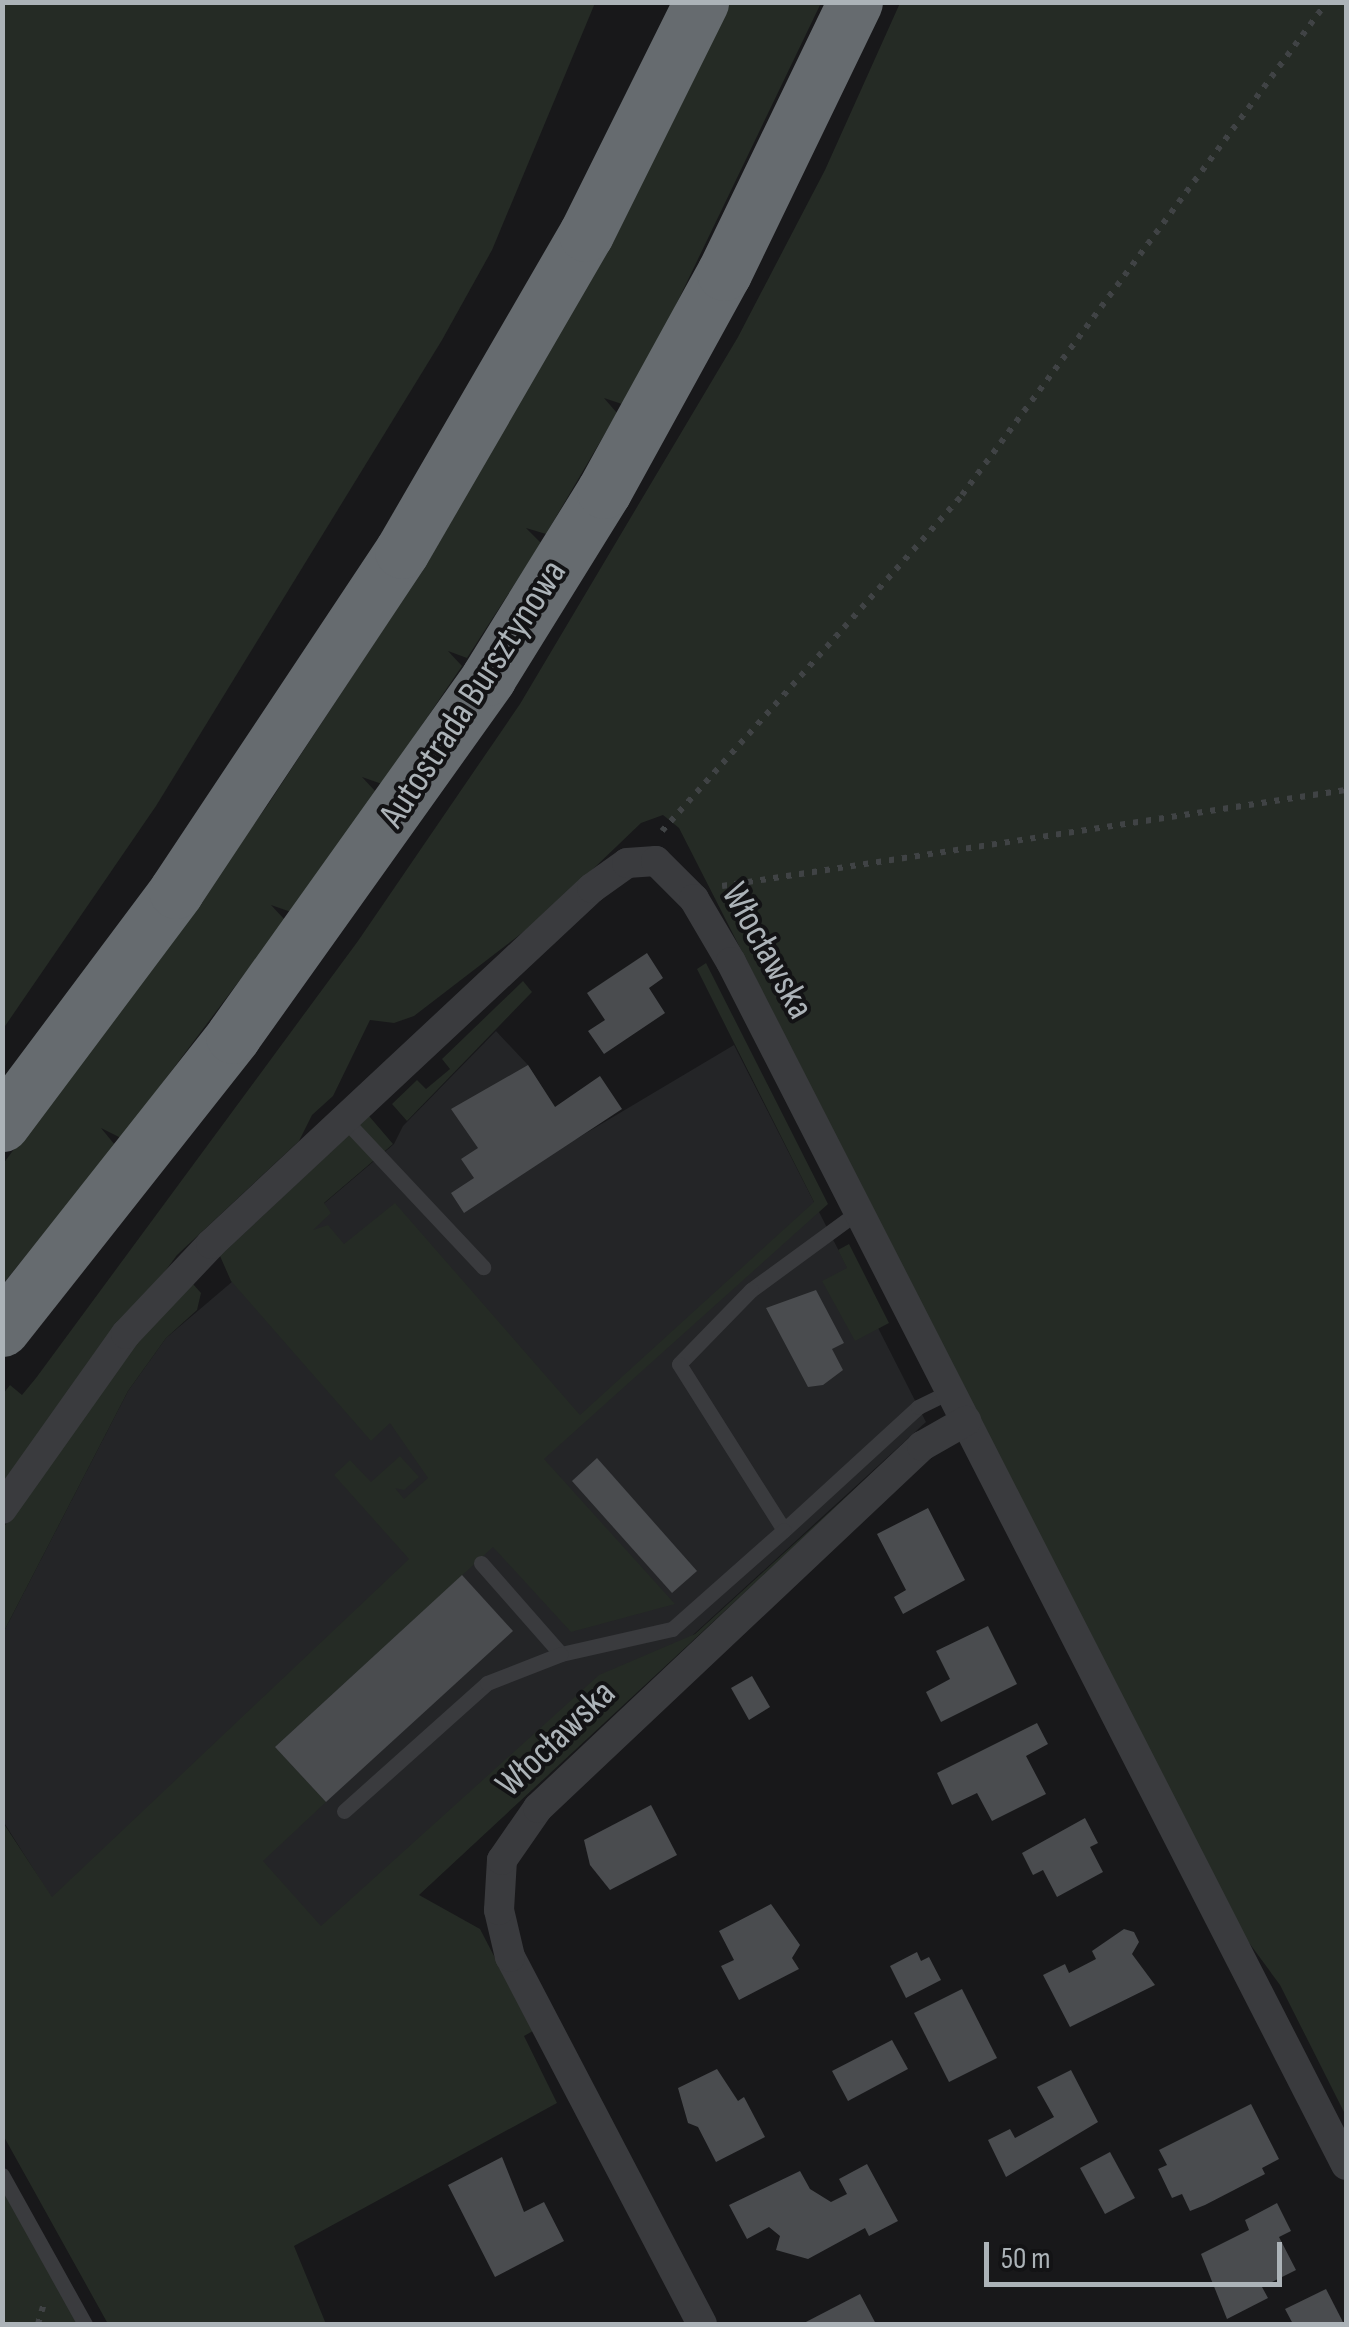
<!DOCTYPE html>
<html>
<head>
<meta charset="utf-8">
<style>
	body { margin:0 }
	#map { position:relative; width:1349px; height:2327px; overflow:hidden; background:#18181a; font-family:"Sofia Sans Condensed",sans-serif }
	div>[style] { position:absolute }
	.built>* { inset:0; background:#242527 }
	.green>* { inset:0; background:#252b25 }
	.building>* { inset:0; background:#4a4c4f }
	.path>* { height:6px; margin-top:-3px; transform-origin:0; background:repeating-linear-gradient(90deg,#404345 0 5px,transparent 0 13px) }
	.lane>* { height:15px; margin:-7.5px; padding:0 7.5px; transform-origin:7.5px; border-radius:7.5px; background:#3a3b3e }
	.street>* { height:30px; margin:-15px; padding:0 15px; transform-origin:15px; border-radius:15px; background:#3a3b3e }
	.highway>* { height:55px; margin:-27.5px; padding:0 27.5px; transform-origin:27.5px; border-radius:27.5px; background:#666b6f }
	span { translate:-50% -50%; white-space:nowrap; text-align:center; line-height:1.15; -webkit-text-stroke:8px #131315; paint-order:stroke }
	.street-label { font-size:38px; color:#acb3b8 }
	.frame { position:absolute; inset:0; border:5px solid #acb3b8; pointer-events:none }
	.scale { position:absolute; left:984px; top:2242px; width:298px; height:45px; box-sizing:border-box; border:5px solid #acb3b8; border-top:0; padding-left:12px; font-size:30px; line-height:35px; white-space:nowrap; color:#acb3b8; -webkit-text-stroke:8px #131315; paint-order:stroke }
</style>
</head>
<body>
<div id="map">
	<div class="built">
		<i style="clip-path:polygon(496px 1031px,528px 1065px,576px 1139px,734px 1045px,926px 1422px,275px 2017px,51px 1897px,3px 1821px,3px 1633px,128px 1391px,166px 1338px,394px 1144px,403px 1126px)"></i>
	</div>
	<div class="green">
		<i style="clip-path:polygon(3px 2px,595px 3px,492px 250px,442px 340px,156px 806px,3px 1029px)"></i>
		<i style="clip-path:polygon(729px 3px,821px 3px,662px 334px,622px 404px,604px 398px,617px 413px,546px 534px,526px 528px,541px 543px,467px 658px,448px 651px,462px 666px,382px 784px,362px 777px,376px 792px,291px 912px,271px 905px,285px 920px,121px 1138px,101px 1128px,115px 1145px,3px 1284px,3px 1164px,267px 806px,413px 584px,616px 234px)"></i>
		<i style="clip-path:polygon(900px 3px,1346px 3px,1346px 2116px,1280px 1985px,1244px 1936px,679px 828px,663px 815px,641px 823px,544px 916px,414px 1016px,394px 1023px,370px 1020px,333px 1096px,312px 1115px,299px 1141px,177px 1255px,3px 1492px,3px 1394px,10px 1385px,22px 1395px,36px 1378px,358px 941px,520px 704px,738px 337px,825px 170px)"></i>
		<i style="clip-path:polygon(706px 963px,828px 1204px,544px 1459px,675px 1604px,571px 1632px,493px 1547px,275px 1747px,326px 1802px,263px 1861px,321px 1926px,599px 1675px,695px 1634px,926px 1424px,419px 1895px,480px 1929px,533px 2031px,524px 2036px,557px 2103px,294px 2246px,326px 2324px,108px 2324px,3px 2135px,2px 1821px,52px 1897px,409px 1559px,334px 1475px,350px 1460px,371px 1482px,400px 1456px,419px 1477px,404px 1490px,395px 1488px,404px 1499px,428px 1478px,390px 1423px,371px 1441px,231px 1281px,220px 1256px,369px 1116px,393px 1144px,324px 1203px,331px 1213px,313px 1230px,328px 1225px,344px 1244px,395px 1203px,580px 1415px,814px 1202px,697px 969px)"></i>
		<i style="clip-path:polygon(523px 981px,532px 992px,407px 1121px,392px 1104px,417px 1080px,426px 1089px,450px 1069px,442px 1059px)"></i>
		<i style="clip-path:polygon(849px 1244px,889px 1323px,855px 1341px,822px 1281px,847px 1268px,838px 1250px)"></i>
		<i style="clip-path:polygon(193px 1284px,201px 1293px,197px 1310px,166px 1338px,128px 1391px,3px 1633px,3px 1528px,134px 1345px)"></i>
		<i style="clip-path:polygon(3px 2176px,88px 2324px,3px 2324px)"></i>
	</div>
	<div class="building">
		<i style="clip-path:polygon(647px 953px,663px 978px,649px 988px,665px 1013px,604px 1054px,588px 1031px,605px 1020px,587px 993px)"></i>
		<i style="clip-path:polygon(528px 1065px,555px 1107px,600px 1076px,622px 1109px,464px 1213px,451px 1193px,474px 1178px,461px 1159px,478px 1148px,451px 1109px)"></i>
		<i style="clip-path:polygon(816px 1290px,844px 1343px,832px 1349px,843px 1370px,823px 1385px,808px 1387px,766px 1308px)"></i>
		<i style="clip-path:polygon(597px 1458px,697px 1571px,672px 1593px,572px 1481px)"></i>
		<i style="clip-path:polygon(928px 1508px,965px 1580px,903px 1614px,894px 1597px,906px 1590px,877px 1534px)"></i>
		<i style="clip-path:polygon(462px 1575px,513px 1631px,326px 1802px,275px 1747px)"></i>
		<i style="clip-path:polygon(988px 1626px,1017px 1684px,941px 1722px,926px 1692px,950px 1679px,936px 1651px)"></i>
		<i style="clip-path:polygon(752px 1676px,770px 1707px,749px 1720px,731px 1688px)"></i>
		<i style="clip-path:polygon(1037px 1723px,1048px 1744px,1026px 1756px,1046px 1794px,992px 1821px,977px 1793px,952px 1805px,937px 1773px)"></i>
		<i style="clip-path:polygon(651px 1805px,677px 1855px,610px 1890px,590px 1865px,584px 1840px)"></i>
		<i style="clip-path:polygon(1085px 1818px,1098px 1843px,1090px 1847px,1103px 1872px,1057px 1897px,1043px 1870px,1033px 1875px,1022px 1853px)"></i>
		<i style="clip-path:polygon(771px 1904px,800px 1945px,792px 1958px,799px 1969px,739px 2000px,721px 1966px,734px 1960px,719px 1931px)"></i>
		<i style="clip-path:polygon(1124px 1929px,1134px 1932px,1139px 1942px,1132px 1954px,1155px 1985px,1070px 2027px,1043px 1975px,1065px 1964px,1069px 1973px,1096px 1959px,1092px 1951px)"></i>
		<i style="clip-path:polygon(917px 1952px,921px 1961px,929px 1957px,941px 1980px,906px 1998px,890px 1966px)"></i>
		<i style="clip-path:polygon(962px 1989px,997px 2058px,949px 2082px,914px 2013px)"></i>
		<i style="clip-path:polygon(892px 2040px,908px 2069px,848px 2101px,832px 2071px)"></i>
		<i style="clip-path:polygon(717px 2069px,738px 2101px,744px 2097px,765px 2137px,716px 2162px,698px 2127px,688px 2123px,678px 2088px)"></i>
		<i style="clip-path:polygon(1071px 2070px,1098px 2122px,1006px 2177px,988px 2140px,1010px 2129px,1015px 2138px,1054px 2117px,1037px 2087px)"></i>
		<i style="clip-path:polygon(1251px 2104px,1279px 2159px,1262px 2168px,1265px 2174px,1205px 2205px,1190px 2211px,1182px 2194px,1172px 2198px,1158px 2169px,1167px 2165px,1159px 2150px)"></i>
		<i style="clip-path:polygon(1110px 2152px,1135px 2198px,1105px 2214px,1080px 2168px)"></i>
		<i style="clip-path:polygon(502px 2157px,524px 2212px,544px 2202px,564px 2241px,495px 2277px,448px 2185px)"></i>
		<i style="clip-path:polygon(867px 2164px,898px 2221px,869px 2236px,865px 2228px,808px 2259px,776px 2250px,780px 2236px,769px 2227px,747px 2239px,729px 2205px,800px 2171px,810px 2189px,831px 2202px,847px 2194px,839px 2179px)"></i>
		<i style="clip-path:polygon(1277px 2203px,1291px 2231px,1279px 2237px,1296px 2270px,1262px 2287px,1268px 2298px,1227px 2319px,1201px 2254px,1249px 2230px,1245px 2220px)"></i>
		<i style="clip-path:polygon(1326px 2289px,1344px 2324px,1293px 2324px,1285px 2309px)"></i>
		<i style="clip-path:polygon(860px 2294px,876px 2324px,802px 2324px)"></i>
	</div>
	<div class="path">
		<i style="left:662px;top:831px;width:450px;rotate:-48.2deg"></i>
		<i style="left:962px;top:495px;width:613px;rotate:-53.49deg"></i>
		<i style="left:722px;top:886px;width:631px;rotate:-8.75deg"></i>
		<i style="left:38px;top:2324px;width:22px;rotate:-74deg"></i>
	</div>
	<div class="lane">
		<i style="left:345px;top:1120px;width:202px;rotate:46.8deg"></i>
		<i style="left:859px;top:1211px;width:134px;rotate:143.8deg"></i>
		<i style="left:751px;top:1290px;width:103px;rotate:134.2deg"></i>
		<i style="left:679px;top:1364px;width:196px;rotate:57.7deg"></i>
		<i style="left:784px;top:1530px;width:182px;rotate:-42.5deg"></i>
		<i style="left:918px;top:1407px;width:37px;rotate:-26deg"></i>
		<i style="left:481px;top:1563px;width:121px;rotate:48.7deg"></i>
		<i style="left:561px;top:1654px;width:114px;rotate:-12.7deg"></i>
		<i style="left:672px;top:1629px;width:149px;rotate:-41.5deg"></i>
		<i style="left:344px;top:1811px;width:192px;rotate:-41.8deg"></i>
		<i style="left:487px;top:1683px;width:79px;rotate:-21.4deg"></i>
		<i style="left:2px;top:2175px;width:171px;rotate:60.9deg"></i>
	</div>
	<div class="street">
		<i style="left:2px;top:1509px;width:214px;rotate:-54.7deg"></i>
		<i style="left:126px;top:1334px;width:124px;rotate:-46.6deg"></i>
		<i style="left:211px;top:1244px;width:521px;rotate:-43.06deg"></i>
		<i style="left:592px;top:888px;width:43px;rotate:-35.5deg"></i>
		<i style="left:627px;top:863px;width:29px;rotate:-4deg"></i>
		<i style="left:656px;top:861px;width:54px;rotate:45deg"></i>
		<i style="left:694px;top:899px;width:73px;rotate:59.6deg"></i>
		<i style="left:731px;top:962px;width:1351px;rotate:62.92deg"></i>
		<i style="left:702px;top:2324px;width:414px;rotate:-117.6deg"></i>
		<i style="left:510px;top:1957px;width:48px;rotate:-103.2deg"></i>
		<i style="left:499px;top:1910px;width:50px;rotate:-86.6deg"></i>
		<i style="left:502px;top:1860px;width:63px;rotate:-55.3deg"></i>
		<i style="left:538px;top:1808px;width:528px;rotate:-43.31deg"></i>
		<i style="left:922px;top:1446px;width:51px;rotate:-29.6deg"></i>
	</div>
	<div class="highway">
		<i style="left:2px;top:1124px;width:291px;rotate:-53.2deg"></i>
		<i style="left:176px;top:891px;width:408px;rotate:-56.4deg"></i>
		<i style="left:402px;top:551px;width:367px;rotate:-59.9deg"></i>
		<i style="left:586px;top:234px;width:259px;rotate:-63.6deg"></i>
		<i style="left:2px;top:1329px;width:373px;rotate:-51.7deg"></i>
		<i style="left:233px;top:1036px;width:440px;rotate:-54.5deg"></i>
		<i style="left:488px;top:678px;width:220px;rotate:-58.2deg"></i>
		<i style="left:604px;top:491px;width:249px;rotate:-61.2deg"></i>
		<i style="left:724px;top:273px;width:301px;rotate:-64.2deg"></i>
	</div>
	<div class="street-label">
		<span style="left:473px;top:694px;rotate:-57deg">Autostrada Bursztynowa</span>
		<span style="left:767px;top:951px;rotate:61deg">Włocławska</span>
		<span style="left:556px;top:1739px;rotate:-44deg">Włocławska</span>
	</div>
	<div class="frame"></div>
	<div class="scale">50 m</div>
</div>
</body>
</html>
